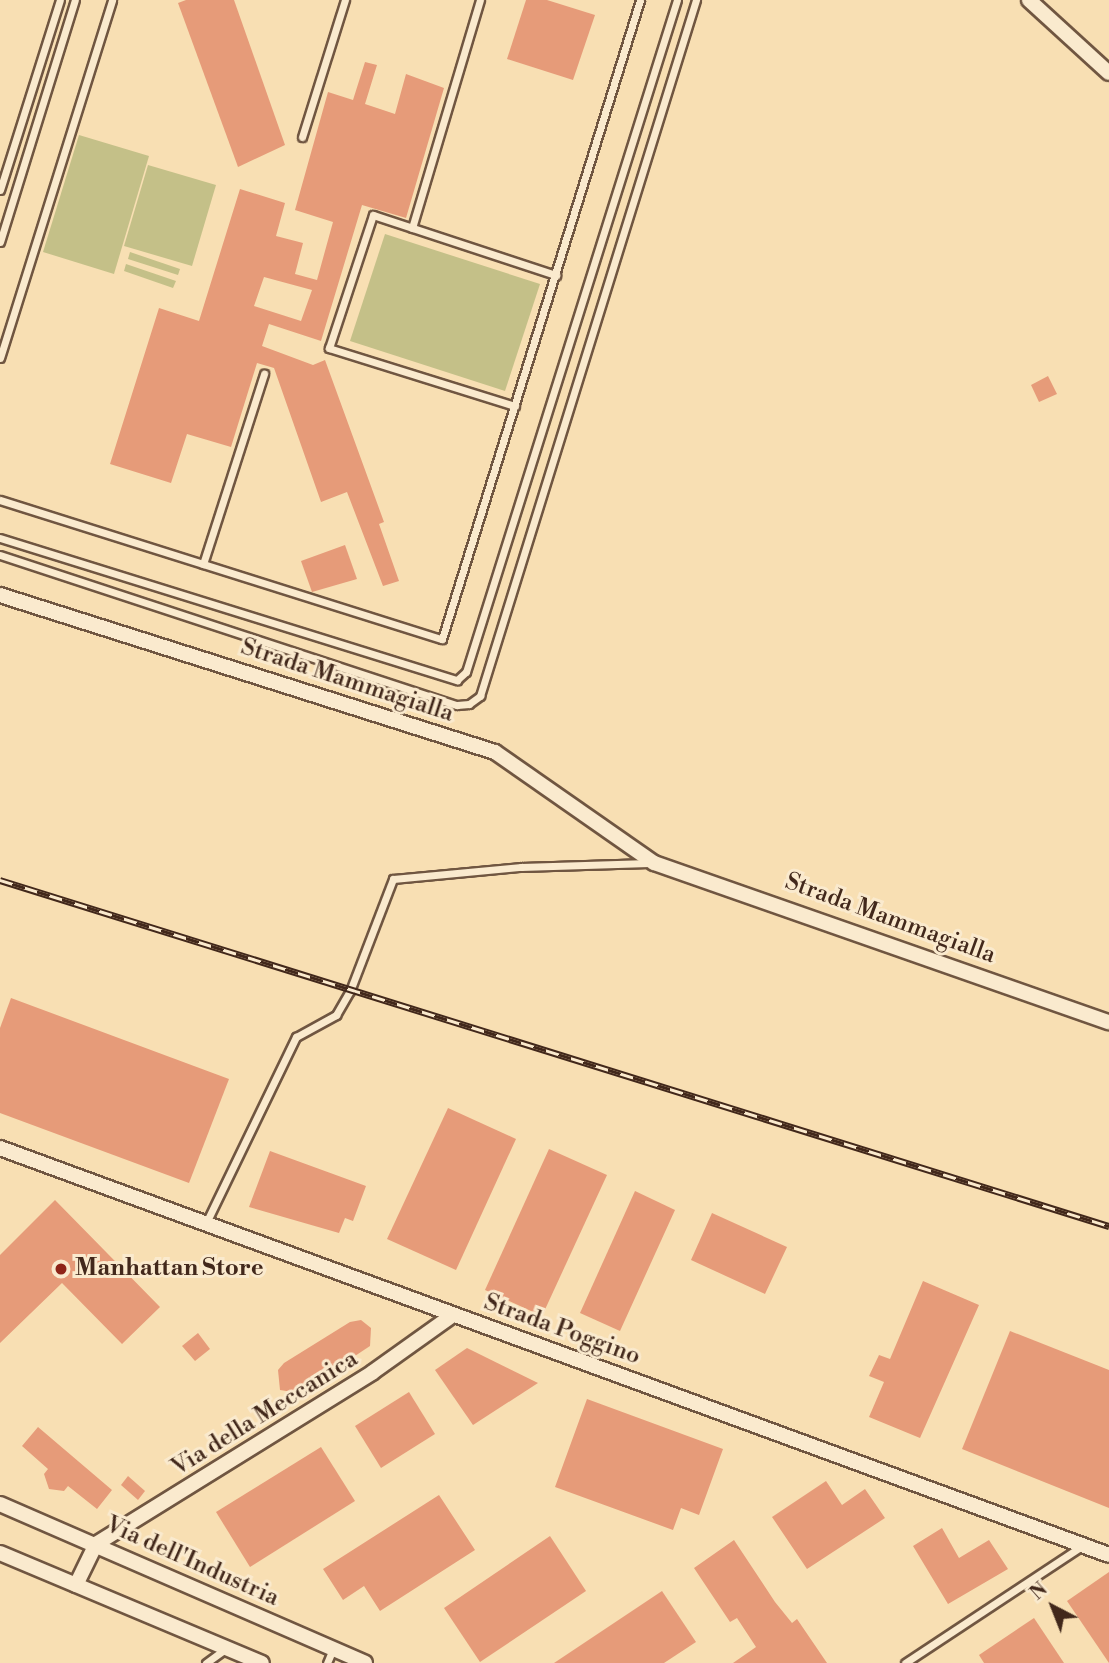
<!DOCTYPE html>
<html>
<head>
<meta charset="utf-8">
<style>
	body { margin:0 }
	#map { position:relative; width:1109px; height:1663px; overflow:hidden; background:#f8dfb3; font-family:"Libre Bodoni",serif }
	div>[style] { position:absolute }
	.green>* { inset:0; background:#c4c088 }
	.building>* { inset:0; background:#e69b79 }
	.roads { filter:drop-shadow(2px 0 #705641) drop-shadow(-2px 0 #705641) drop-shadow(0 2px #705641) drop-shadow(0 -2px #705641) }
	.lane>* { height:7px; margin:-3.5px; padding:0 3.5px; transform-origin:3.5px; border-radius:3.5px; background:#faeace }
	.street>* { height:14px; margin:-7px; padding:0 7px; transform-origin:7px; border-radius:7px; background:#faeace }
	.rail>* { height:7px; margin-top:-3.5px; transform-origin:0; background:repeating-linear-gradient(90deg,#faeace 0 13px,#42281b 0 26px); box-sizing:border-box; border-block:2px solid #42281b }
	.dots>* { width:19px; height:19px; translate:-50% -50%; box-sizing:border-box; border:4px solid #faeace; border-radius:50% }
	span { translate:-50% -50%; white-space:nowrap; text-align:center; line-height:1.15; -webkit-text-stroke:6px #faeace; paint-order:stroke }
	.street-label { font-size:24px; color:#42281b }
	.poi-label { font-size:24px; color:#42281b; font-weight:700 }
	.left { translate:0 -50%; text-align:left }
	.north { position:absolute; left:1018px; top:1572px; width:70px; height:70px; -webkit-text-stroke:5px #faeace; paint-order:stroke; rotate:318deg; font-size:19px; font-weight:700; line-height:28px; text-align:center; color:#42281b }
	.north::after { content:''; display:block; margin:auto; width:24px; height:32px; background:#42281b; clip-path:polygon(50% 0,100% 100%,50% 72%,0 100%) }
</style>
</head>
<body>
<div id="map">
	<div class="green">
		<i style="clip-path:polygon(79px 135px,149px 156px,114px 274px,43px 252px)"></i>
		<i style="clip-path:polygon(148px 165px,216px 185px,192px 266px,124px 246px)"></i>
		<i style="clip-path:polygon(385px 234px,540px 284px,505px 391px,350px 341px)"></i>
		<i style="clip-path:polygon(130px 252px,180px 269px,178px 275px,128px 259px)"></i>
		<i style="clip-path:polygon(126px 264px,176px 281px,173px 288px,124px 271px)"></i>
	</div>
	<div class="building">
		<i style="clip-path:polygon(186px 0,234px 0,285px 145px,238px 167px,178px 3px)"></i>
		<i style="clip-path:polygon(526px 0,547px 0,595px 15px,573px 80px,507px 59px)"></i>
		<i style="clip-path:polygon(evenodd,365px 62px,377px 65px,365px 104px,395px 114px,406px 74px,444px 88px,406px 218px,362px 205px,321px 341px,269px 324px,262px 346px,313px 365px,325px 360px,384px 522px,379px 524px,399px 581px,383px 586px,347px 492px,321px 502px,274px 368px,257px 363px,231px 447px,187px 434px,171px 483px,110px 464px,159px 308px,199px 321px,240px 189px,285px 203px,276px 236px,303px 243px,295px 274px,317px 280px,333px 222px,295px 210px,328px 92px,353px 100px,365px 62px,264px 277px,312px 290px,301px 321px,254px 306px,264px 277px)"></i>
		<i style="clip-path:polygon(1048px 376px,1057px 394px,1039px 402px,1031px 385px)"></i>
		<i style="clip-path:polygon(345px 545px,357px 579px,312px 592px,301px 561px)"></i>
		<i style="clip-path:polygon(11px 998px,229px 1079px,189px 1183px,0 1113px,0 1028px)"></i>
		<i style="clip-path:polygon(448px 1108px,516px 1139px,456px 1270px,387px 1239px)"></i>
		<i style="clip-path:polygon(549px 1149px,607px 1175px,542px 1316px,485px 1290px)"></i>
		<i style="clip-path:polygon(270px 1151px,366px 1186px,353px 1221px,345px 1218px,339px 1233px,249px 1207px)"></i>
		<i style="clip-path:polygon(635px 1191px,675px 1210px,620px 1331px,580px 1313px)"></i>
		<i style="clip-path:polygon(55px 1200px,160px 1307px,122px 1344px,62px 1283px,0 1343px,0 1255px)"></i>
		<i style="clip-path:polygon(712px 1213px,787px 1247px,765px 1294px,691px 1260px)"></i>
		<i style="clip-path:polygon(923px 1281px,979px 1305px,920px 1438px,869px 1417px,884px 1382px,869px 1376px,879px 1355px,890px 1359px)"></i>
		<i style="clip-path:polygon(361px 1320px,371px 1328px,370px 1346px,299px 1393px,280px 1390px,278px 1370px,284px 1363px,350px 1322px)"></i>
		<i style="clip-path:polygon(1010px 1331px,1109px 1370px,1109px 1508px,962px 1449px)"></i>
		<i style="clip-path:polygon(198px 1333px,210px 1349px,195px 1361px,182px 1346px)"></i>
		<i style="clip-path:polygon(467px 1348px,538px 1383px,473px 1425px,435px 1370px)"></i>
		<i style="clip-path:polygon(409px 1392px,435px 1434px,381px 1468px,355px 1426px)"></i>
		<i style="clip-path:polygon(587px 1399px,723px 1449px,699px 1515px,681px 1508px,673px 1530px,555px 1487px)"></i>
		<i style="clip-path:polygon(38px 1427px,112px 1490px,97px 1509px,68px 1486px,64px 1491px,49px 1489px,44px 1474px,48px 1469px,22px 1446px)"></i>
		<i style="clip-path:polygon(321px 1447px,355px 1501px,250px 1567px,216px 1512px)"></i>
		<i style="clip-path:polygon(128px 1476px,145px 1491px,138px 1500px,121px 1485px)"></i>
		<i style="clip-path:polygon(826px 1481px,842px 1505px,865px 1489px,885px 1518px,807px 1569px,772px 1517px)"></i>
		<i style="clip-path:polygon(439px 1495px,475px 1550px,380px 1611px,364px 1586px,343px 1600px,323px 1569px)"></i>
		<i style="clip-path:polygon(942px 1528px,959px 1558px,989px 1540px,1008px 1569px,948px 1604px,913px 1546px)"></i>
		<i style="clip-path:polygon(550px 1536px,586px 1591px,480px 1662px,444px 1608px)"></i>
		<i style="clip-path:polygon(734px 1540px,775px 1602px,792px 1623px,797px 1619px,827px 1663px,733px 1663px,756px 1647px,737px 1618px,730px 1622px,694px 1568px)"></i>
		<i style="clip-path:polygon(1109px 1572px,1109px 1663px,1067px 1601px)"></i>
		<i style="clip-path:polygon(662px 1591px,696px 1642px,664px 1663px,554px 1663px)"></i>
		<i style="clip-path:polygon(1034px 1618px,1064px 1663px,984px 1663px,979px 1655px)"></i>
	</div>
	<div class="roads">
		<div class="lane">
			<i style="left:302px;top:137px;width:144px;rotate:-72.6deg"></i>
			<i style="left:0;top:190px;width:199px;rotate:-72.5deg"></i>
			<i style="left:412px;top:228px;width:238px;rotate:-73.4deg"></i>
			<i style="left:0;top:242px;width:253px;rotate:-72.8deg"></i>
			<i style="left:0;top:358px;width:375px;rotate:-72.6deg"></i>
			<i style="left:515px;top:406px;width:195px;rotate:-162.7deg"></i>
			<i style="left:329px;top:348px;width:140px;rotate:-71.7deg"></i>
			<i style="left:373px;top:215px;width:193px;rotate:18.2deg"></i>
			<i style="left:0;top:500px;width:463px;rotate:17.5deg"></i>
			<i style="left:442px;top:639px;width:669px;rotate:-72.78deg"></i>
			<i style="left:0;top:538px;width:479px;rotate:17.3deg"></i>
			<i style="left:457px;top:680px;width:12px;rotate:-42deg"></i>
			<i style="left:466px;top:672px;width:704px;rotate:-72.57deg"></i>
			<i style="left:0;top:555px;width:481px;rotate:18.2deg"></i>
			<i style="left:457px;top:705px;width:12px;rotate:-5deg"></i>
			<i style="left:469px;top:704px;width:14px;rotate:-36deg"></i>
			<i style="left:480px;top:696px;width:729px;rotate:-72.76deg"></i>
			<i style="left:203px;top:564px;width:200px;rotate:-72.2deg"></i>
			<i style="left:206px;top:1223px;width:207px;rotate:-64.2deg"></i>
			<i style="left:296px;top:1037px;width:46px;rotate:-28.8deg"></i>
			<i style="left:336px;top:1015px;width:28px;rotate:-60deg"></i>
			<i style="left:350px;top:991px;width:120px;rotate:-69deg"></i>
			<i style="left:393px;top:879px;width:129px;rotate:-5.4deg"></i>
			<i style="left:521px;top:867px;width:128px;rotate:-1.8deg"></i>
			<i style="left:206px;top:1663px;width:24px;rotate:-36deg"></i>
			<i style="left:327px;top:1663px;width:15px;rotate:-67deg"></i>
			<i style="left:905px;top:1663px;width:212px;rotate:-33.5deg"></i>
		</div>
		<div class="street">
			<i style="left:1029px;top:0;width:108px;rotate:42.4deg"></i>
			<i style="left:0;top:595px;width:519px;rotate:17.6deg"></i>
			<i style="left:495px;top:752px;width:194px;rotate:34.9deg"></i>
			<i style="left:654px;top:863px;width:482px;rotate:19.3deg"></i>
			<i style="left:0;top:1148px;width:1181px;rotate:20.15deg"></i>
			<i style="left:0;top:1504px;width:398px;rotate:23.5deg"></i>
			<i style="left:0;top:1553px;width:284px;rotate:22.8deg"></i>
			<i style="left:76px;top:1585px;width:46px;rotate:-64deg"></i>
			<i style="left:96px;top:1544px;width:326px;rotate:-31.8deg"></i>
			<i style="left:373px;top:1372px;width:98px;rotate:-35.5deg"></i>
		</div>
	</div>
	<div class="rail">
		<i style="left:0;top:880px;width:1162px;rotate:17.33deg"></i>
	</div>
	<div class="dots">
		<i style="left:61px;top:1269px;background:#8f2418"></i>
	</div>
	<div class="street-label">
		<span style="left:347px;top:681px;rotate:18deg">Strada Mammagialla</span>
		<span style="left:890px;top:919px;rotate:20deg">Strada Mammagialla</span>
		<span style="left:562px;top:1330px;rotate:20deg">Strada Poggino</span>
		<span style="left:265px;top:1414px;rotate:-32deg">Via della Meccanica</span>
		<span style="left:192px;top:1562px;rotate:24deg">Via dell'Industria</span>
	</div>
	<div class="poi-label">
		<span class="left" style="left:75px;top:1269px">Manhattan Store</span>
	</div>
	<div class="north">N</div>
</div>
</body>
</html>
